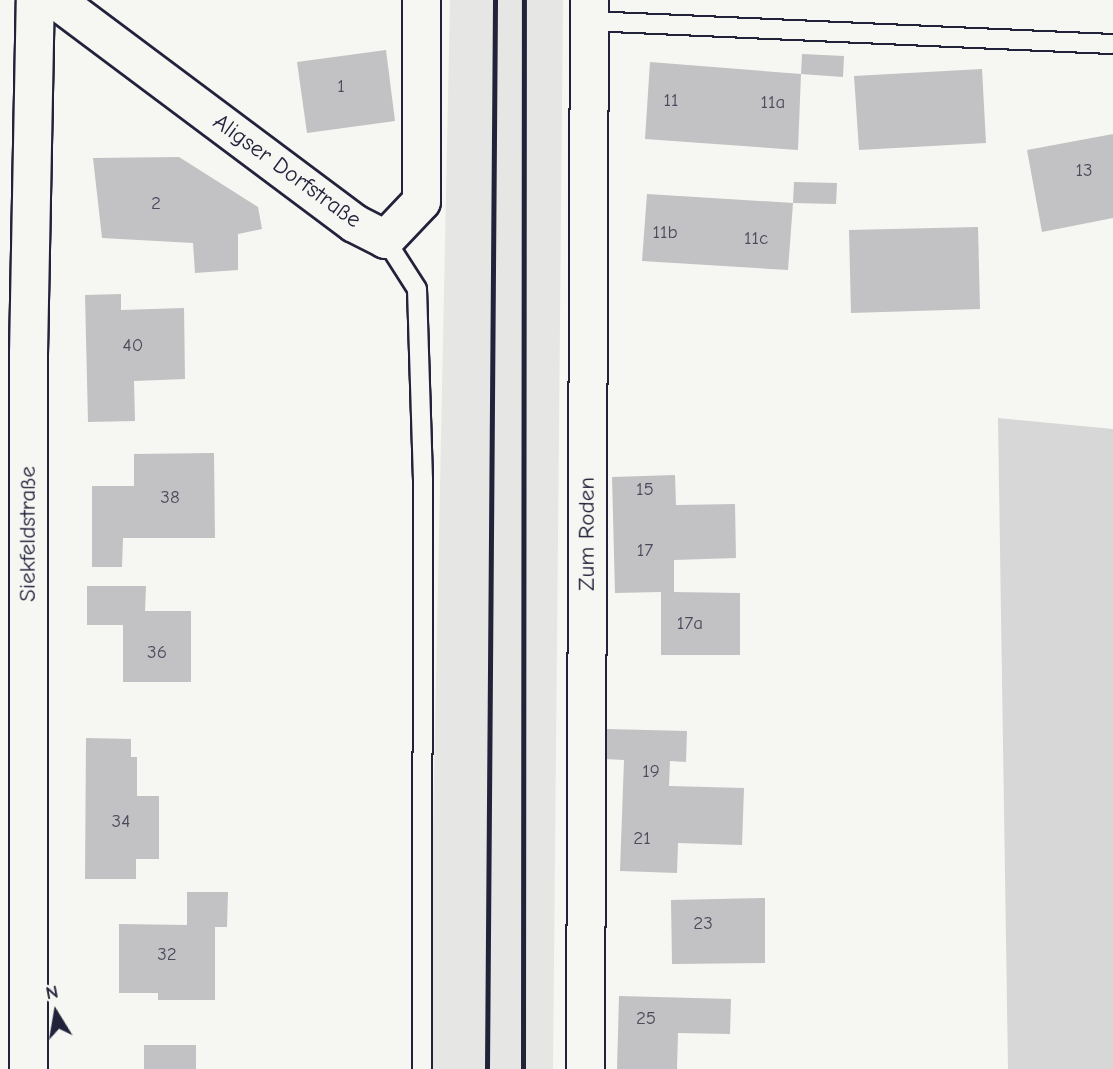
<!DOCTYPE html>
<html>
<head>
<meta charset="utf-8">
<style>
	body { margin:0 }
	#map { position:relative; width:1113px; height:1069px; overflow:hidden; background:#f6f6f2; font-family:"Comic Neue",sans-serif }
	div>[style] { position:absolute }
	.built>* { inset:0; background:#e6e6e4 }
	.green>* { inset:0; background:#d7d7d7 }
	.building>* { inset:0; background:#c2c2c4 }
	.roads { filter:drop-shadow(2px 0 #22223b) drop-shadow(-2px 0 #22223b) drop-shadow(0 2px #22223b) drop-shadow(0 -2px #22223b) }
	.service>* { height:18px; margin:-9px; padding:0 9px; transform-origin:9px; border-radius:9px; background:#f6f6f2 }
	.minor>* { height:37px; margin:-18.5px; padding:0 18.5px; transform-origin:18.5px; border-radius:18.5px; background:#f6f6f2 }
	.rail>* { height:5px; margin:-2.5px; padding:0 2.5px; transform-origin:2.5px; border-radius:2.5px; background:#22223b }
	span { translate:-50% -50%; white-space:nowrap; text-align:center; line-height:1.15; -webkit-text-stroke:7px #f6f6f2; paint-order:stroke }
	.number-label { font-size:19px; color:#4a4a5d }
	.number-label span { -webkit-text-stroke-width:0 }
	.street-label { font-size:23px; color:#22223b }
	.north { position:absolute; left:21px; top:978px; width:70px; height:70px; -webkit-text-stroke:5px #f6f6f2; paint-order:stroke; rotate:349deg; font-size:19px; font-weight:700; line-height:28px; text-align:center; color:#22223b }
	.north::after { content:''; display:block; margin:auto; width:24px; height:32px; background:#22223b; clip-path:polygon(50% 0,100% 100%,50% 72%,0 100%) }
</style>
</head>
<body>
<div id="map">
	<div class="built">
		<i style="clip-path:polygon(450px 0,563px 0,553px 1069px,428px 1069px)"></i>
	</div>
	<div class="green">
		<i style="clip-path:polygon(998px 418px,1113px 429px,1113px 1069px,1008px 1069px)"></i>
	</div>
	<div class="building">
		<i style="clip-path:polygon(386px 50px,395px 121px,307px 133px,297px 62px)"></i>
		<i style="clip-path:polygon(802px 54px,844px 56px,843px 77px,801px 74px,798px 150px,645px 139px,650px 62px,801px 74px)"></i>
		<i style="clip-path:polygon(982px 69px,986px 143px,859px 150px,854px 76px)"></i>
		<i style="clip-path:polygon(1113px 134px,1113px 218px,1042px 232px,1027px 150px)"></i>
		<i style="clip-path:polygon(179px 157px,258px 207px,262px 229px,238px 234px,238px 270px,195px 273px,193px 243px,102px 238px,93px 158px)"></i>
		<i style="clip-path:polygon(794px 182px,837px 183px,836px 204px,793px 203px)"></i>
		<i style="clip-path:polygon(647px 194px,793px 203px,788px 270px,642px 261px)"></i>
		<i style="clip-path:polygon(978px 227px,980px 309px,851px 313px,849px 230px)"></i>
		<i style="clip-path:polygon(121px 294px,121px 310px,184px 308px,185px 379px,134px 381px,135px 421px,88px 422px,85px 295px)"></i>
		<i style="clip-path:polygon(214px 453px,215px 538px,123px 538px,122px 567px,92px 567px,92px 486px,134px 486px,134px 454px)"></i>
		<i style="clip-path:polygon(675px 475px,676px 505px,735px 504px,736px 558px,674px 560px,674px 592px,740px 593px,740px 655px,661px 655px,661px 592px,615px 593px,612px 477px)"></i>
		<i style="clip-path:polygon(87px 586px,146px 586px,145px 611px,191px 611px,191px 682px,123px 682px,123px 625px,87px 625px)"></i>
		<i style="clip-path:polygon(606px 729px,687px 731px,686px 762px,670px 761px,669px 786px,744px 788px,742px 845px,678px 843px,677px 873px,620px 871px,624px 760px,604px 759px)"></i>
		<i style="clip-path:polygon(86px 738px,131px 739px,131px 757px,137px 757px,137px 796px,159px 796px,159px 859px,136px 859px,136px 879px,85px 879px)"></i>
		<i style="clip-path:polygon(187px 892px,228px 892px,227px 927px,215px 927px,215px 1000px,158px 1000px,158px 993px,119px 993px,119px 924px,187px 925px)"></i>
		<i style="clip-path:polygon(765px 898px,765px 963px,672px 964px,671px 900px)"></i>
		<i style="clip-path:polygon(619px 996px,731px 999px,730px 1034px,678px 1033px,677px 1069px,617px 1069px)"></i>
		<i style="clip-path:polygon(144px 1045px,196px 1045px,196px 1069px,144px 1069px)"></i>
	</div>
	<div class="roads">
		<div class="service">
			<i style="left:589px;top:21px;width:524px;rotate:2.52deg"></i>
			<i style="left:385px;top:239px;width:59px;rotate:57.4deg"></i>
			<i style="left:417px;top:289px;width:190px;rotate:88.2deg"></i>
			<i style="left:423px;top:479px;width:590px;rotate:90.1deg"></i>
		</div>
		<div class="minor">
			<i style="left:56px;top:0;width:372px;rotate:36.8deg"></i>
			<i style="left:354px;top:223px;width:35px;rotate:27deg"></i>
			<i style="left:385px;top:239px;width:52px;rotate:-46.5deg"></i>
			<i style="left:421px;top:201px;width:201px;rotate:-90deg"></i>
			<i style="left:28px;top:1069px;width:716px;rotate:-90deg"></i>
			<i style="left:28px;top:353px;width:353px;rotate:-88.9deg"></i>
			<i style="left:585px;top:1069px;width:1069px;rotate:-89.79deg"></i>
		</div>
	</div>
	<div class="rail">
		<i style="left:487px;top:1069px;width:1069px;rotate:-89.57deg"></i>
		<i style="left:523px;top:1069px;width:1069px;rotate:-89.95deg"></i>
	</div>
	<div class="number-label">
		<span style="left:341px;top:87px">1</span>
		<span style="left:671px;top:101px">11</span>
		<span style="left:773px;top:103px">11a</span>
		<span style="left:1084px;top:171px">13</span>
		<span style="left:156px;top:204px">2</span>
		<span style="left:665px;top:233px">11b</span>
		<span style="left:756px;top:239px">11c</span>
		<span style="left:133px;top:346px">40</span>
		<span style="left:645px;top:490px">15</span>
		<span style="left:170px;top:498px">38</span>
		<span style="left:645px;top:551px">17</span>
		<span style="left:690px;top:624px">17a</span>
		<span style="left:157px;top:653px">36</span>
		<span style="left:651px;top:772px">19</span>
		<span style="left:121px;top:822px">34</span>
		<span style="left:642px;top:839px">21</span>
		<span style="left:703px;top:924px">23</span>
		<span style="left:167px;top:955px">32</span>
		<span style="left:646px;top:1019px">25</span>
	</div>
	<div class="street-label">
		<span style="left:287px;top:171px;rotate:36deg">Aligser Dorfstraße</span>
		<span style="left:28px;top:534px;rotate:-90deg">Siekfeldstraße</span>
		<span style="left:587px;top:534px;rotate:-90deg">Zum Roden</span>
	</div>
	<div class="north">N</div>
</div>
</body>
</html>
